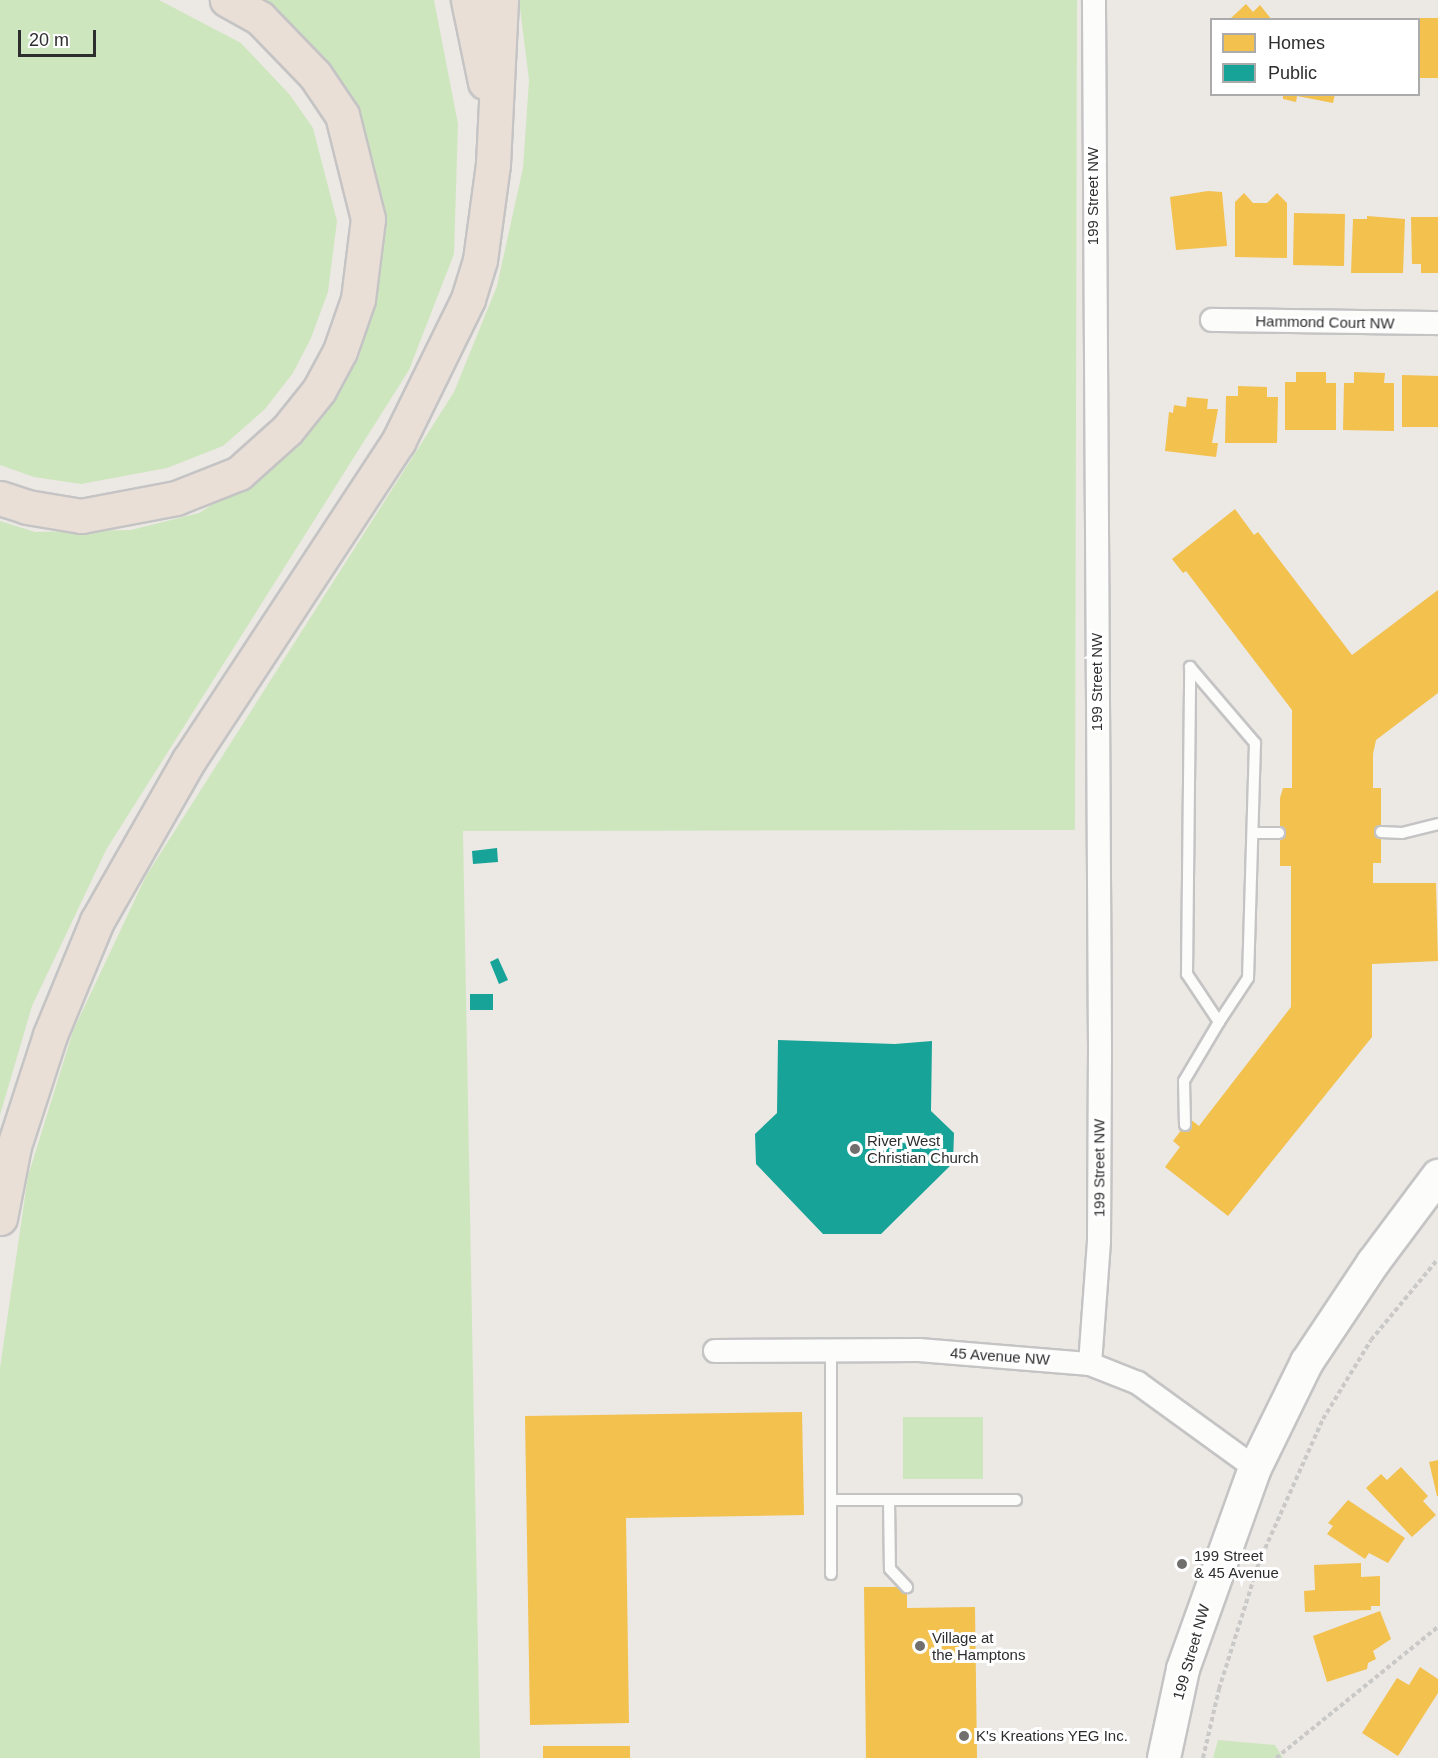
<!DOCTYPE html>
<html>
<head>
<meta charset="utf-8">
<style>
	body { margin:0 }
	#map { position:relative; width:1438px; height:1758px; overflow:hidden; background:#ece8e4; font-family:Arial,sans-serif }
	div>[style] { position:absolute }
	.green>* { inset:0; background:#cee6be }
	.homes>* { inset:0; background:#f2c14e }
	.public>* { inset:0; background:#17a398 }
	.path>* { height:4px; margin-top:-2px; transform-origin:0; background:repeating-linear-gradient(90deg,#c9c9c8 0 4.5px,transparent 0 7.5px) }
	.roads { filter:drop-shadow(2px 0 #c5c4c5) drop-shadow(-2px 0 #c5c4c5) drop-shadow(0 2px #c5c4c5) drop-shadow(0 -2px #c5c4c5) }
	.lane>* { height:10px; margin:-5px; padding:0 5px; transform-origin:5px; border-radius:5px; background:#fcfcfb }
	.street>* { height:22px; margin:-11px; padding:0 11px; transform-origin:11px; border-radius:11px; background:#fcfcfb }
	.secondary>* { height:32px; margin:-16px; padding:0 16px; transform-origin:16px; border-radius:16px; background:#fcfcfb }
	.highway>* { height:33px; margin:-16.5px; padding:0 16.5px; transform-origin:16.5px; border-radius:16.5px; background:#eadfd6 }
	.dots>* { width:16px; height:16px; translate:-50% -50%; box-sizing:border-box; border:3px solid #fff; border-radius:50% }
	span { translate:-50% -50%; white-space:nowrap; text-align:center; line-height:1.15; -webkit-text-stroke:6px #fff; paint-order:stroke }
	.street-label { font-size:15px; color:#2e2e2e }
	.poi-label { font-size:15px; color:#2e2e2e }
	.left { translate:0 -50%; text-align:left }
	.legend { position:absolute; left:1210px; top:18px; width:210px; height:78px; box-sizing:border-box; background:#fff; border:2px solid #ababab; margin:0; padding:8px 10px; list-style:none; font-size:18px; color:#2e2e2e }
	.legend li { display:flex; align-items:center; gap:12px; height:30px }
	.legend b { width:30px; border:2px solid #ababab }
	.scale { position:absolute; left:18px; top:30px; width:78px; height:27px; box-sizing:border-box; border:3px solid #2e2e2e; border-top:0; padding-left:8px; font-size:18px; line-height:21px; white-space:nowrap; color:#2e2e2e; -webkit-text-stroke:4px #fff; paint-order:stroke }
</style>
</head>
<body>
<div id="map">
	<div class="green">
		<i style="clip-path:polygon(0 0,159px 0,241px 43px,290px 95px,313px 128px,337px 221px,328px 292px,311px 338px,293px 373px,265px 409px,223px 446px,167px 468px,81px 484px,34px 477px,0 465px)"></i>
		<i style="clip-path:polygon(261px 0,434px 0,458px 124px,454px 254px,409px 370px,106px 850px,32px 1006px,0 1115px,0 521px,35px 532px,131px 530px,199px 513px,276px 465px,329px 407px,359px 358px,376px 286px,379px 209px,364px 132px,330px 70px,286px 18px)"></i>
		<i style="clip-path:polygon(519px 0,1077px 0,1075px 830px,463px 831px,480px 1758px,0 1758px,0 1368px,28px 1176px,73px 1031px,146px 876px,454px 392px,497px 286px,523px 168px,529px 80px)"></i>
		<i style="clip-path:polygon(903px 1417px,983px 1417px,983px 1479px,903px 1479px)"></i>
		<i style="clip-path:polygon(1218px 1740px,1275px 1745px,1283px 1758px,1213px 1758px)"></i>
	</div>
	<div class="homes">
		<i style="clip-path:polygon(1246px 4px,1253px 12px,1260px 5px,1272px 20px,1229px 20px)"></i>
		<i style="clip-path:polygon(1419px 18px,1438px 18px,1438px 78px,1418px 78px)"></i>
		<i style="clip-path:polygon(1283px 94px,1335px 94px,1333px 103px,1297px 96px,1296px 102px,1283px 99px)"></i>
		<i style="clip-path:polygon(1208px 191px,1222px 192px,1227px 246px,1176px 250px,1170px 197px)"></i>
		<i style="clip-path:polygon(1244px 193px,1253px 203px,1267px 203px,1277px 193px,1287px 203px,1287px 258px,1235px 257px,1235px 202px)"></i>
		<i style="clip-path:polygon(1294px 213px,1345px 214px,1344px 266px,1293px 265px)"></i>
		<i style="clip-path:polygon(1367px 216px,1405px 219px,1403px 273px,1351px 273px,1353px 219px,1367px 219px)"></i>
		<i style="clip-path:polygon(1411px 217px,1438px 217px,1438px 273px,1421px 273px,1421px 264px,1412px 264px)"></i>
		<i style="clip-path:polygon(1296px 372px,1326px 372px,1326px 383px,1336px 383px,1336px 430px,1285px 430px,1285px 382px,1296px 382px)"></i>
		<i style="clip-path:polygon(1354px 372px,1385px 373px,1384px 383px,1394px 383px,1394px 431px,1343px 430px,1344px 383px,1354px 383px)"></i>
		<i style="clip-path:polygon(1402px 375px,1438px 376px,1438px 427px,1402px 427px)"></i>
		<i style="clip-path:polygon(1238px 386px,1267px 387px,1267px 397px,1278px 397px,1277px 443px,1225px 443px,1226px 396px,1238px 396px)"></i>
		<i style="clip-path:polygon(1187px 397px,1208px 399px,1207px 409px,1218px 409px,1212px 443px,1218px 443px,1216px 457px,1165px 451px,1169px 412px,1173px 413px,1174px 405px,1186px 407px)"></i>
		<i style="clip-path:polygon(1235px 509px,1254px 535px,1258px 532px,1352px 655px,1438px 590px,1438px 693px,1376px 740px,1373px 754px,1373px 788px,1381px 788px,1381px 863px,1373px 863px,1373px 883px,1436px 883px,1438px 961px,1372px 964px,1372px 1037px,1228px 1216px,1165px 1167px,1180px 1147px,1173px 1141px,1185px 1125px,1190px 1119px,1199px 1126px,1291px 1007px,1291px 866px,1280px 866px,1280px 798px,1283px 788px,1292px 788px,1292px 710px,1186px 571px,1183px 573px,1172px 559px)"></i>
		<i style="clip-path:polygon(802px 1412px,804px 1515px,626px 1518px,629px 1723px,530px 1725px,525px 1416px)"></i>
		<i style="clip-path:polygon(1438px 1460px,1438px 1496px,1437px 1496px,1429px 1462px)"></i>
		<i style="clip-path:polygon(1401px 1467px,1428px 1496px,1423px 1501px,1436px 1515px,1412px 1537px,1366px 1488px,1381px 1474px,1387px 1480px)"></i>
		<i style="clip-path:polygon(1348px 1500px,1405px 1538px,1388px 1563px,1369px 1553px,1365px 1559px,1327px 1534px,1333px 1526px,1328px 1523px)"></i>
		<i style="clip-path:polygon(1361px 1563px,1361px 1577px,1380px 1576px,1380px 1606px,1371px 1606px,1371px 1610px,1305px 1612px,1304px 1591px,1315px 1590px,1314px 1565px)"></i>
		<i style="clip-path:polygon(864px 1587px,907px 1587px,907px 1608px,975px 1607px,977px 1758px,866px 1758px)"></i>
		<i style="clip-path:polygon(1380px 1611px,1391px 1639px,1373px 1651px,1376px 1659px,1368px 1663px,1367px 1669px,1327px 1682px,1313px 1636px)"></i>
		<i style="clip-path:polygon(1420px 1667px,1438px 1679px,1438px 1693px,1398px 1756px,1362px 1733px,1397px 1678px,1409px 1685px)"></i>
		<i style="clip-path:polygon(543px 1746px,630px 1746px,630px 1758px,543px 1758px)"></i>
	</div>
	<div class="public">
		<i style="clip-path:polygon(497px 848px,498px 862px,473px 864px,472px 851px)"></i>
		<i style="clip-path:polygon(498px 958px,508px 980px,499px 984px,490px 962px)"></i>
		<i style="clip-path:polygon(470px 994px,493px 994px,493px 1010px,470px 1010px)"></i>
		<i style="clip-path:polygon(778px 1040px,895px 1044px,932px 1041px,931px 1111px,954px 1133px,953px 1163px,881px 1234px,823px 1234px,756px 1164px,755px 1134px,777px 1113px)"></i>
	</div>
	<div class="path">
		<i style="left:1203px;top:1758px;width:71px;rotate:-76.9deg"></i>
		<i style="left:1219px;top:1689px;width:133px;rotate:-72.5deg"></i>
		<i style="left:1259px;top:1562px;width:157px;rotate:-65.9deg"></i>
		<i style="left:1323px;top:1419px;width:92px;rotate:-58.7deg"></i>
		<i style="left:1371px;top:1340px;width:105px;rotate:-50.4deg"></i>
		<i style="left:1276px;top:1758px;width:208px;rotate:-39deg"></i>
	</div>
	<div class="roads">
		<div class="lane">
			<i style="left:1381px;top:832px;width:21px;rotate:3deg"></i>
			<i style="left:1402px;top:833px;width:37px;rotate:-14deg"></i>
			<i style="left:1254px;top:833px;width:25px"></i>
			<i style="left:1185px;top:1125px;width:44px;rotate:-91.3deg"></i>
			<i style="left:1184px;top:1081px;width:69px;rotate:-59.3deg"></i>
			<i style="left:1219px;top:1022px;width:58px;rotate:-123.7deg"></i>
			<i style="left:1187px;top:974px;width:307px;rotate:-89.4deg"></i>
			<i style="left:1190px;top:667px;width:100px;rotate:49.5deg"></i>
			<i style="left:1255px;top:743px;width:235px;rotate:91.7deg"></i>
			<i style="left:1248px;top:978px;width:53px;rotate:123.4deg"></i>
			<i style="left:831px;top:1500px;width:185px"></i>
			<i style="left:889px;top:1500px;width:69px;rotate:89.2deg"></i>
			<i style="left:890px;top:1569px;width:25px;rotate:47deg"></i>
			<i style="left:831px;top:1574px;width:223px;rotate:-90deg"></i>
		</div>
		<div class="street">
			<i style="left:1212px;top:320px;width:226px;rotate:0.8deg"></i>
			<i style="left:715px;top:1351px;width:204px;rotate:-0.3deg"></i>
			<i style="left:919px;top:1350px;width:172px;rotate:4.7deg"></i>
			<i style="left:1090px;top:1364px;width:52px;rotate:21.6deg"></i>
			<i style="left:1138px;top:1383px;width:145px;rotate:36deg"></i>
			<i style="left:1090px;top:1364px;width:123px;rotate:-85.8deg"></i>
			<i style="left:1099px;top:1241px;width:192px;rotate:-89.7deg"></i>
			<i style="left:1100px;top:1049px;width:1049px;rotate:-90.33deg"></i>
		</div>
		<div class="secondary">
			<i style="left:1164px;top:1758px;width:91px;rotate:-77.9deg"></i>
			<i style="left:1183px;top:1669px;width:214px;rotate:-70.3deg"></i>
			<i style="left:1255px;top:1468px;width:118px;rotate:-63.9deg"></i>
			<i style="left:1307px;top:1362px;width:119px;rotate:-56.3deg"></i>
			<i style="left:1373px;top:1263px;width:109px;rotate:-53.2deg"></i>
		</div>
		<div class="highway">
			<i style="left:468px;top:0;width:84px;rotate:78.3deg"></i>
			<i style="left:0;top:498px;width:28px;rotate:18deg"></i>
			<i style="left:27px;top:507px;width:55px;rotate:9.5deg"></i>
			<i style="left:81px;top:516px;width:97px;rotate:-10.7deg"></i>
			<i style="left:176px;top:498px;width:68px;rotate:-21.6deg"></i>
			<i style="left:239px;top:473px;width:64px;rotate:-41.9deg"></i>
			<i style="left:287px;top:430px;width:51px;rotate:-51.3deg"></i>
			<i style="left:319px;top:390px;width:44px;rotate:-61.7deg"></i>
			<i style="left:340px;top:351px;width:55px;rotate:-70.9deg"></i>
			<i style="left:358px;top:299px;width:81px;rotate:-82.9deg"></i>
			<i style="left:368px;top:219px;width:107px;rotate:-104deg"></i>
			<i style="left:342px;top:115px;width:48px;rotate:-124deg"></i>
			<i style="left:315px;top:75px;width:79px;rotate:-134deg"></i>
			<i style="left:260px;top:18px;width:38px;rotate:-151deg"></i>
			<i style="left:0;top:1218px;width:73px;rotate:-79deg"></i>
			<i style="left:14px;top:1146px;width:117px;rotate:-72deg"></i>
			<i style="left:50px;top:1035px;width:123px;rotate:-67.6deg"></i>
			<i style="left:97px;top:921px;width:185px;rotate:-60.3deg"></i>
			<i style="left:189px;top:760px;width:381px;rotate:-56.7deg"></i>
			<i style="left:398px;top:442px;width:159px;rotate:-63.9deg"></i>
			<i style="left:468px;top:299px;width:41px;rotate:-72.9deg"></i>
			<i style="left:480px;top:260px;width:97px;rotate:-82.3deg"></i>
			<i style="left:493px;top:164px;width:164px;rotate:-87.2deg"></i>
		</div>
	</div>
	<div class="dots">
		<i style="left:855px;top:1149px;background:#706f6e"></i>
		<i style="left:1182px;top:1564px;background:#706f6e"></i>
		<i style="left:920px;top:1646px;background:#706f6e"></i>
		<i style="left:964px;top:1736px;background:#706f6e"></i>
	</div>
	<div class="street-label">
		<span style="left:1093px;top:196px;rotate:-90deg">199 Street NW</span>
		<span style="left:1325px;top:322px;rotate:1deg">Hammond Court NW</span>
		<span style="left:1097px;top:682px;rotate:-90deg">199 Street NW</span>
		<span style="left:1099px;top:1168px;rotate:-90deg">199 Street NW</span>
		<span style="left:1000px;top:1356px;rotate:4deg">45 Avenue NW</span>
		<span style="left:1191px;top:1652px;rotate:-74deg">199 Street NW</span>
	</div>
	<div class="poi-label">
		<span class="left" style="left:867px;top:1149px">River West<br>Christian Church</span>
		<span class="left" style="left:1194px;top:1564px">199 Street<br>&amp; 45 Avenue</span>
		<span class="left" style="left:932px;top:1646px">Village at<br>the Hamptons</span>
		<span class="left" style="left:976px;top:1736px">K's Kreations YEG Inc.</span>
	</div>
	<ul class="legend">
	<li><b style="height:16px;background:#f2c14e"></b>Homes</li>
	<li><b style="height:16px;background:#17a398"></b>Public</li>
	</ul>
	<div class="scale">20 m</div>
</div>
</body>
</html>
